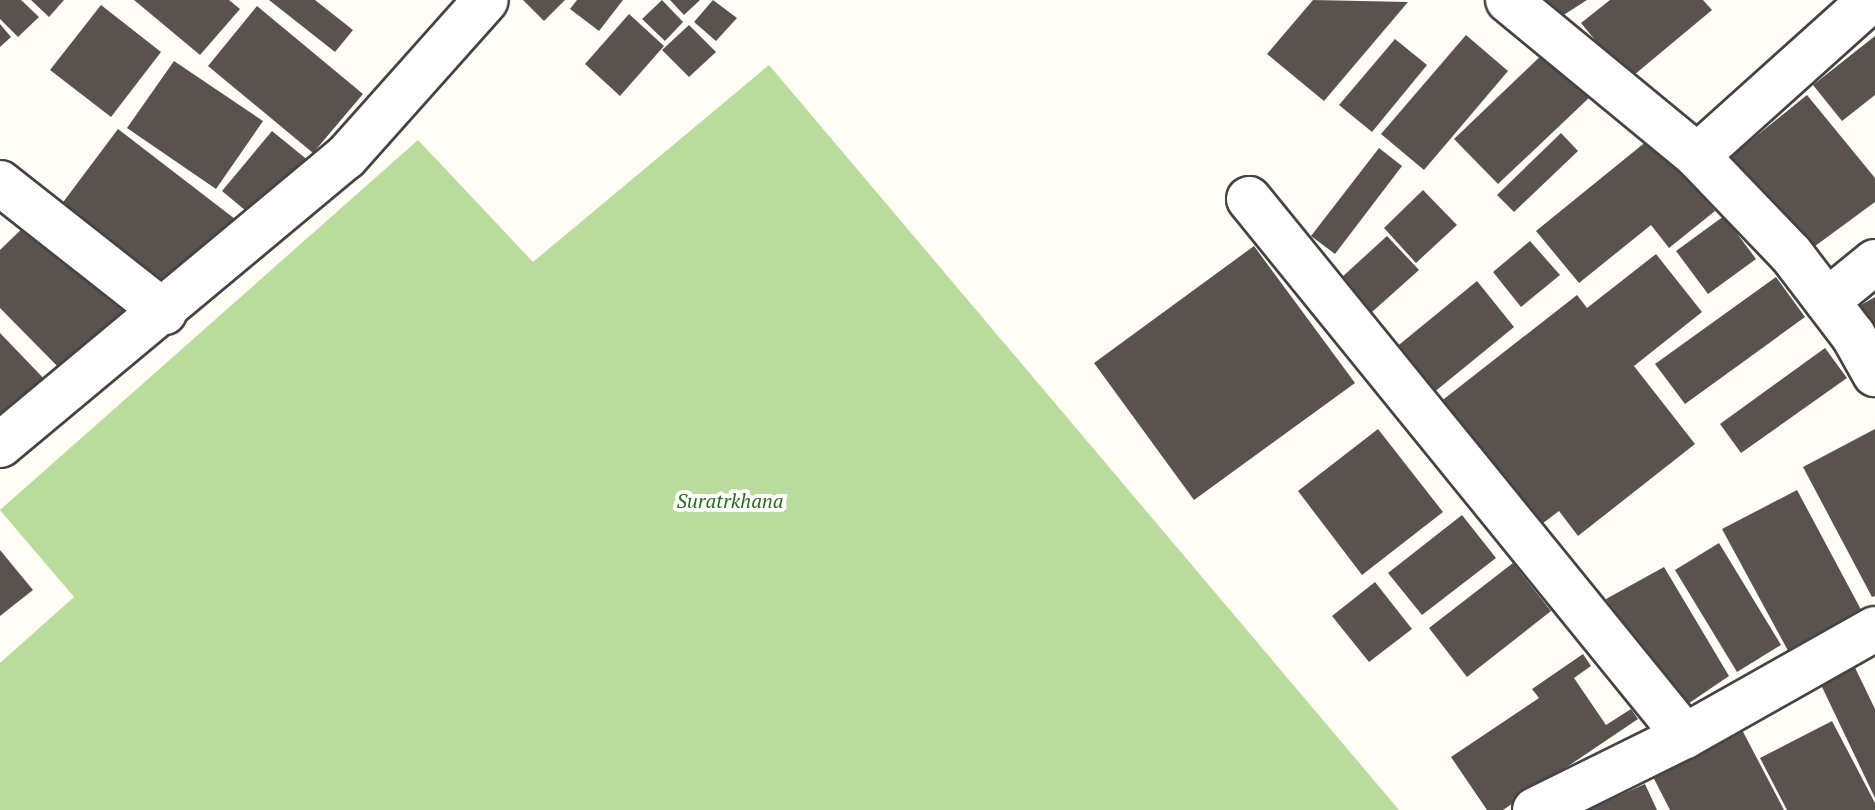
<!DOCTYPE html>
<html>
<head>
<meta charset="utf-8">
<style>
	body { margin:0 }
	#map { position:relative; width:1875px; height:810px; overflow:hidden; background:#fffdf5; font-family:"PT Serif",serif }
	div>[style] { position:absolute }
	.forest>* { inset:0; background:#b9dc9c }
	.building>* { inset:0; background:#5a524d }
	.roads { filter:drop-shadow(2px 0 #444) drop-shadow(-2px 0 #444) drop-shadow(0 2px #444) drop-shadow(0 -2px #444) }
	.minor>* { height:44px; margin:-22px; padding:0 22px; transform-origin:22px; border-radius:22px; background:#fff }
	span { translate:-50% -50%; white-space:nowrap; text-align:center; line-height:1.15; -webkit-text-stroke:8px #fff; paint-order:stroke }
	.park-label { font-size:20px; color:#2f6b1f; font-style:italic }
</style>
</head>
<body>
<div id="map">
	<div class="forest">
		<i style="clip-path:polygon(769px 65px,1399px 810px,0 810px,0 663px,74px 597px,0 510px,418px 140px,533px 262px)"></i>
	</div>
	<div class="building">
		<i style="clip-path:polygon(0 0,21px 0,39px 17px,18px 37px,0 19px)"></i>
		<i style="clip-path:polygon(31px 0,64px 0,49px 17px)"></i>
		<i style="clip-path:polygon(134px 0,229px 0,240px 9px,200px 55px)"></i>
		<i style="clip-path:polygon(269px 0,315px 0,353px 30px,335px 52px)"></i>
		<i style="clip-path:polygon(523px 0,565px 0,544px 21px)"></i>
		<i style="clip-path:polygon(577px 0,623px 0,599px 31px,570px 9px)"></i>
		<i style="clip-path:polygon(662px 0,683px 22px,665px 41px,642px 19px)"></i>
		<i style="clip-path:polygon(670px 0,700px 0,684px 15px)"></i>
		<i style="clip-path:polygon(713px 0,737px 18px,716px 41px,694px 22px)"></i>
		<i style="clip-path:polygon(1313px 0,1408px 2px,1324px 101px,1267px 54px)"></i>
		<i style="clip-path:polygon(1546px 0,1587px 0,1562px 16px)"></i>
		<i style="clip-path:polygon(1610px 0,1703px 0,1712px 10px,1628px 80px,1581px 23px)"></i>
		<i style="clip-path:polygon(101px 5px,161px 52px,111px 117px,50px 70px)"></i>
		<i style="clip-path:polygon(257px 6px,363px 94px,313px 153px,208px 66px)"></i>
		<i style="clip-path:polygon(629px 14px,664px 46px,620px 96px,585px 64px)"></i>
		<i style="clip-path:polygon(0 24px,11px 37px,0 47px)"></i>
		<i style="clip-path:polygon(689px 25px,716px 52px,689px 77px,662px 50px)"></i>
		<i style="clip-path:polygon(1466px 35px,1508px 71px,1424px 170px,1381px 134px)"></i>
		<i style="clip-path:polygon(1875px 36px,1875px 95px,1842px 121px,1813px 85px)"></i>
		<i style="clip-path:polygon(1395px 39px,1427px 65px,1372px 132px,1339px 105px)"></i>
		<i style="clip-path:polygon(1547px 50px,1591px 96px,1498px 184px,1454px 139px)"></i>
		<i style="clip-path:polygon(174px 61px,263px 121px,216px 189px,127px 128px)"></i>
		<i style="clip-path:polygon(1807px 95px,1875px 178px,1875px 202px,1807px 252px,1723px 163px)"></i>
		<i style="clip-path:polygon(118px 129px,235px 219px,167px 299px,58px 209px)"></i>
		<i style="clip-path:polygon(272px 131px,315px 166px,264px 226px,222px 191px)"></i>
		<i style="clip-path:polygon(1561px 133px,1578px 151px,1514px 212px,1497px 195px)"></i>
		<i style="clip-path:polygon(1653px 136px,1715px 211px,1669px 248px,1651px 225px,1579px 283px,1536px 231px)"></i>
		<i style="clip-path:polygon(1379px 148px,1402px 166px,1335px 254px,1311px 236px)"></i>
		<i style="clip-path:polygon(1423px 190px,1457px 225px,1416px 263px,1384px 228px)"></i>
		<i style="clip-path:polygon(1724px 216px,1756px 259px,1708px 294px,1676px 251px)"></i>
		<i style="clip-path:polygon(33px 218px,130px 314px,66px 375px,0 308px,0 250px)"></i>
		<i style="clip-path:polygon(1387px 236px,1419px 270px,1372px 312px,1341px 278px)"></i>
		<i style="clip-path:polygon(1530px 241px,1560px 275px,1521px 307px,1493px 272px)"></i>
		<i style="clip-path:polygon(1254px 246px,1355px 383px,1194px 500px,1094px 363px)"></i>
		<i style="clip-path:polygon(1656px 254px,1702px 312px,1634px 366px,1695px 444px,1578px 536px,1559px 511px,1534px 530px,1435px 406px,1577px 295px,1587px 308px)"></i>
		<i style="clip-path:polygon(1776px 277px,1805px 317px,1685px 404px,1655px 364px)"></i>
		<i style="clip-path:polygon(1477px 281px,1514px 327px,1427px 398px,1389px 353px)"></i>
		<i style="clip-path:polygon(1875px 297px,1875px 363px,1845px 314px)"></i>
		<i style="clip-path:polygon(0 333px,51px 386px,0 434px)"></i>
		<i style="clip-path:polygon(1825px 348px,1847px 378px,1741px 453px,1720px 424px)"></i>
		<i style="clip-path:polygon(1378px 429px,1443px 512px,1362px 575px,1298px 491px)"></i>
		<i style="clip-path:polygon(1875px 429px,1875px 596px,1872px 597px,1803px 467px)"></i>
		<i style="clip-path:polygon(1797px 490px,1866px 619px,1792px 658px,1722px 529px)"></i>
		<i style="clip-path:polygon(1462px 515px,1496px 558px,1422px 615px,1388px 573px)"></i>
		<i style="clip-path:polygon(1719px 543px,1781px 645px,1737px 672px,1675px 570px)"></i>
		<i style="clip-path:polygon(0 550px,33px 590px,0 616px)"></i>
		<i style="clip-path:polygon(1513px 563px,1551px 611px,1467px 677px,1429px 628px)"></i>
		<i style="clip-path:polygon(1664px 567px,1729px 676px,1676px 712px,1606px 599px)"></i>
		<i style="clip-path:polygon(1375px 582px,1412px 629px,1369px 662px,1332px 616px)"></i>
		<i style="clip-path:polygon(1847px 651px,1875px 709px,1875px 798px,1813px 668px)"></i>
		<i style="clip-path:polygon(1583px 654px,1591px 666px,1574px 678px,1606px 725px,1631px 709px,1638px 719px,1503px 810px,1487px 810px,1451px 757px,1539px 698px,1532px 689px)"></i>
		<i style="clip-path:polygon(1832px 721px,1875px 803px,1875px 810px,1787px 810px,1760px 758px)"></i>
		<i style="clip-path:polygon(1740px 726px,1784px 810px,1670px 810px,1650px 771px)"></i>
		<i style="clip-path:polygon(1645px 784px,1657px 810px,1587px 810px)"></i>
	</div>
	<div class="roads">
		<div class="minor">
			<i style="left:1508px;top:0;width:245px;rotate:39.5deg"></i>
			<i style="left:1697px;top:156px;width:136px;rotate:46.2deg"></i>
			<i style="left:1791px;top:254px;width:102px;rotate:52.6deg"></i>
			<i style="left:1853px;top:335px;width:45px;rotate:60.6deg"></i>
			<i style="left:1697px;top:156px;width:234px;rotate:-41.9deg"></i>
			<i style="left:0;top:183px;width:209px;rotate:38.2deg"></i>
			<i style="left:1249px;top:199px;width:692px;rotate:50.93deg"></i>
			<i style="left:1827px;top:301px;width:62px;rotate:-39.1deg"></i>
			<i style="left:0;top:445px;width:450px;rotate:-39.8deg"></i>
			<i style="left:346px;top:157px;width:210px;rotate:-48.3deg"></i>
			<i style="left:1535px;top:810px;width:167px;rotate:-26.3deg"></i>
			<i style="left:1685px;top:736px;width:218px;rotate:-29.4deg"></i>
		</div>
	</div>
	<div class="park-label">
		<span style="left:730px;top:500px">Suratrkhana</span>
	</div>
</div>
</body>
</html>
